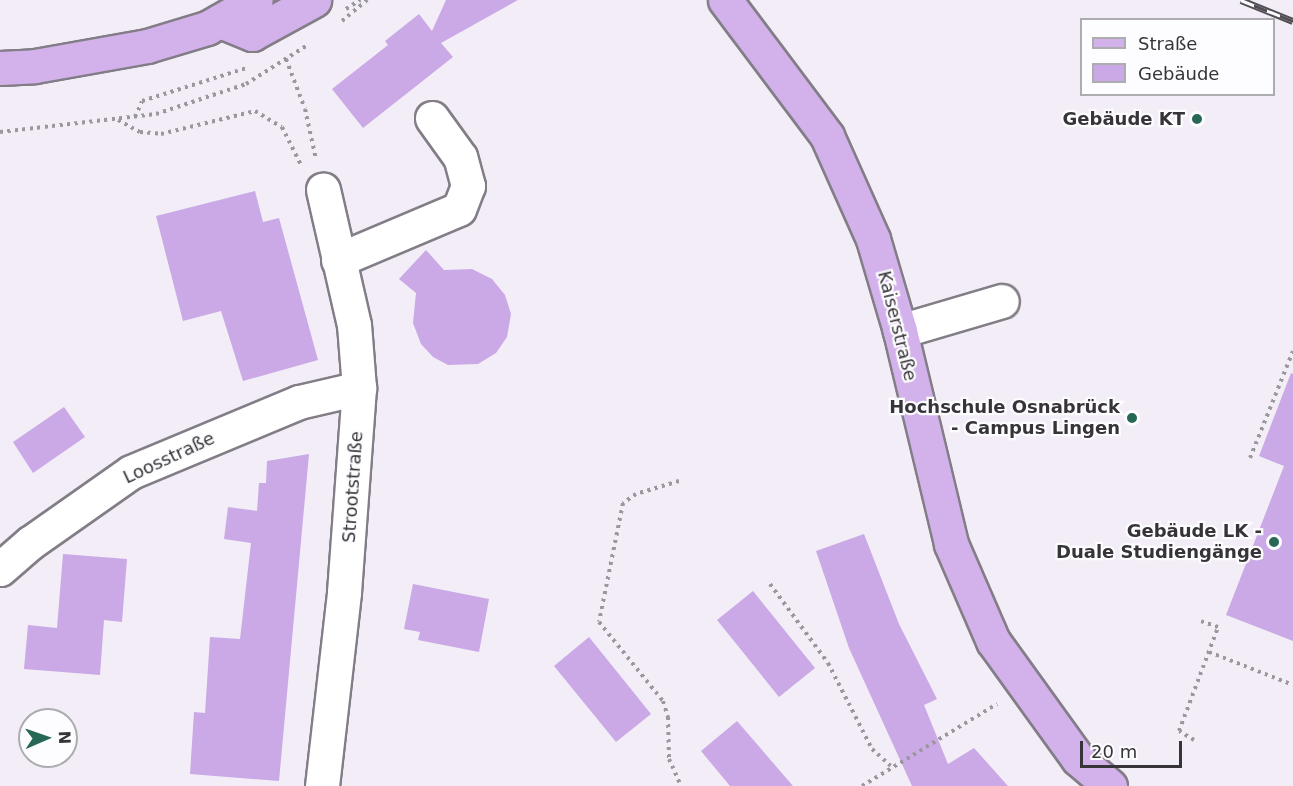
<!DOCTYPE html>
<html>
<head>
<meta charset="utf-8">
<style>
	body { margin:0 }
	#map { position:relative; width:1293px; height:786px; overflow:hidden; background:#f2edf7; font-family:"DejaVu Sans",sans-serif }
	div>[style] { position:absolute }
	.building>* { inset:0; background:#caa9e6 }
	.path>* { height:4px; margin-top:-2px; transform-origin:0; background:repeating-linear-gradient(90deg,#9a979e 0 3px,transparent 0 7.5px) }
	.roads { filter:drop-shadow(2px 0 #827d86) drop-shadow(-2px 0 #827d86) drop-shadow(0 2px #827d86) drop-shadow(0 -2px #827d86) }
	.minor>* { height:33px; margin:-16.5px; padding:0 16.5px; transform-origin:16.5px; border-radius:16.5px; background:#fff }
	.major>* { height:33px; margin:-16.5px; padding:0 16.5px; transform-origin:16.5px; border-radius:16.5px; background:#d3b2eb }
	.rail>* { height:7px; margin-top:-3.5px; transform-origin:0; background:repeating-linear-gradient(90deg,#fdfcfe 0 14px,#524f54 0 28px); box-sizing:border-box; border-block:2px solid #524f54 }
	.dots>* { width:16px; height:16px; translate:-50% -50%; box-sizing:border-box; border:3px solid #fdfcfe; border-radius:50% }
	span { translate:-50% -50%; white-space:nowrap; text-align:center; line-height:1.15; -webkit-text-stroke:4.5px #fdfcfe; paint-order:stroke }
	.poi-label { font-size:18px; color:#363438; font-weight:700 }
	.right { translate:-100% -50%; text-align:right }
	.street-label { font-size:18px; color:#363438 }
	.legend { position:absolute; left:1080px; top:18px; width:195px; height:78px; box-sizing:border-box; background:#fdfcfe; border:2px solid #adacaf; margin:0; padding:8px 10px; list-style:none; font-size:18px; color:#363438 }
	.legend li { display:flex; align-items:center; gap:12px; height:30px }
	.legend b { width:30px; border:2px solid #adacaf }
	.north { position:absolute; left:18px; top:708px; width:60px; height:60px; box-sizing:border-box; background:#fdfcfe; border:2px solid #adacaf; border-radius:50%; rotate:88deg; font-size:16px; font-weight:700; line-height:24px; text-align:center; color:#363438 }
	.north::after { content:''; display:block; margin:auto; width:21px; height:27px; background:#276755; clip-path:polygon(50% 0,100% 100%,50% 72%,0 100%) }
	.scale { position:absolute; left:1080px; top:741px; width:102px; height:27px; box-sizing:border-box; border:3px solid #363438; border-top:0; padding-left:8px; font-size:18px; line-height:21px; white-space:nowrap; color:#363438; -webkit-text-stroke:4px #fdfcfe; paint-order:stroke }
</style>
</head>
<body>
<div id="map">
	<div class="building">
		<i style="clip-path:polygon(446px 0,518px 0,441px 43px,453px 57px,363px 128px,332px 89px,388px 45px,385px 41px,419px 14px,432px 31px)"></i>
		<i style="clip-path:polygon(255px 191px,263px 222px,279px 218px,318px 360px,243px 381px,221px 311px,183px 321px,156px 216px)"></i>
		<i style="clip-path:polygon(426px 250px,444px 270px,472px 269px,492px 279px,505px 295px,511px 314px,507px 337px,496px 353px,478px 364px,448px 365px,433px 357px,421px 344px,413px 323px,416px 293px,399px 279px)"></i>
		<i style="clip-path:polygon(1291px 373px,1293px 374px,1293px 641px,1226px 615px,1284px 466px,1259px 456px)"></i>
		<i style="clip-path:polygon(64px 407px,85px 437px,33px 473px,13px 442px)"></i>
		<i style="clip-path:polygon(309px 454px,279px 781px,190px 774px,194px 712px,205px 713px,210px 637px,240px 639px,251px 543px,224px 539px,228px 507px,257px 511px,259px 483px,266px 483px,267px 461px)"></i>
		<i style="clip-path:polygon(864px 534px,899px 624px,937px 699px,924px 705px,948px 764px,974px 748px,1008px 786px,912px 786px,849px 648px,816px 551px)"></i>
		<i style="clip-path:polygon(63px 554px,127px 559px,122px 622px,104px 620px,100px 675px,24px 669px,28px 625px,57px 628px)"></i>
		<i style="clip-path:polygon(413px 584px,489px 599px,479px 652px,418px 640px,420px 632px,404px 629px)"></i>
		<i style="clip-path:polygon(753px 591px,815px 668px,779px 697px,717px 620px)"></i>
		<i style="clip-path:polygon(589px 637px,651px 714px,616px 742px,554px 666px)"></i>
		<i style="clip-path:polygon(737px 721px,793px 786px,730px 786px,701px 751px)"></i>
	</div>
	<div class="path">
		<i style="left:346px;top:9px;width:17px;rotate:-33deg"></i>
		<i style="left:342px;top:21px;width:33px;rotate:-40deg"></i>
		<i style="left:286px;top:59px;width:53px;rotate:69.2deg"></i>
		<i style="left:305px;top:109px;width:51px;rotate:77.6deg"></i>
		<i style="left:135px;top:117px;width:17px;rotate:-66deg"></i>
		<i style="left:142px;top:101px;width:109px;rotate:-17.6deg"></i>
		<i style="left:118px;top:120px;width:25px;rotate:29deg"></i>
		<i style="left:140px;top:132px;width:21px;rotate:5deg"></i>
		<i style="left:161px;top:134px;width:97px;rotate:-13.7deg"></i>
		<i style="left:255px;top:111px;width:31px;rotate:31deg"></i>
		<i style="left:282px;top:127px;width:42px;rotate:63.4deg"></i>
		<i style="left:0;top:132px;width:157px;rotate:-6.6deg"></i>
		<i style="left:156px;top:114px;width:95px;rotate:-18.4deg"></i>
		<i style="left:246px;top:84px;width:71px;rotate:-32.3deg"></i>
		<i style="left:1250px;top:458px;width:115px;rotate:-68.1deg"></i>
		<i style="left:679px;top:481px;width:45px;rotate:163.2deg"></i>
		<i style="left:636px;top:494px;width:16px;rotate:145deg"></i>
		<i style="left:623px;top:503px;width:121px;rotate:101.4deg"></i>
		<i style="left:599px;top:622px;width:102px;rotate:51deg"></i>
		<i style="left:663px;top:701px;width:17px;rotate:73deg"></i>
		<i style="left:668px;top:717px;width:42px;rotate:88.6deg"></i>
		<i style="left:669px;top:759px;width:30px;rotate:66deg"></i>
		<i style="left:770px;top:584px;width:98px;rotate:53.7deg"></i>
		<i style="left:828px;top:663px;width:97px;rotate:62.9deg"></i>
		<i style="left:872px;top:749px;width:25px;rotate:42deg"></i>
		<i style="left:1209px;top:652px;width:90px;rotate:21.4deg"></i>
		<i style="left:1194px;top:740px;width:17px;rotate:-149deg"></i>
		<i style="left:1179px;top:731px;width:111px;rotate:-69.4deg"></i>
		<i style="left:1218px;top:627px;width:18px;rotate:-161deg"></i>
		<i style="left:862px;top:786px;width:158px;rotate:-31.3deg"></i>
	</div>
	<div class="roads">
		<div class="minor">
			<i style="left:338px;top:260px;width:131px;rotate:-22.9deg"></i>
			<i style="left:459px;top:209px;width:25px;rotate:-69deg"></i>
			<i style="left:468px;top:186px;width:30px;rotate:-105deg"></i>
			<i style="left:460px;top:157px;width:48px;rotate:-125.7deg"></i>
			<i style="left:900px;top:331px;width:106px;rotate:-16.4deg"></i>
			<i style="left:0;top:569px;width:40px;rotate:-41deg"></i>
			<i style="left:30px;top:543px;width:123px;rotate:-35.1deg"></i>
			<i style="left:131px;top:472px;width:182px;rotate:-22.6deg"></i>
			<i style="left:299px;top:402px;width:62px;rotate:-13.1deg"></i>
			<i style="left:322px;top:786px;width:195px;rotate:-83.5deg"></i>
			<i style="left:344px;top:592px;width:205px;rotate:-85.8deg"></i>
			<i style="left:359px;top:388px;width:63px;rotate:-94.5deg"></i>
			<i style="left:354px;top:325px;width:139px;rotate:-102.9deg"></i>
		</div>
		<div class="major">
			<i style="left:725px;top:0;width:170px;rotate:53.1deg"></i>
			<i style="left:827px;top:136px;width:113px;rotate:65.9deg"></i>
			<i style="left:873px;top:239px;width:96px;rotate:73.6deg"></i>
			<i style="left:900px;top:331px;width:219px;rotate:76.5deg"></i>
			<i style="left:951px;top:544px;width:106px;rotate:66.6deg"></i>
			<i style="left:993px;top:641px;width:145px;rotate:54.2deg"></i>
			<i style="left:1078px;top:759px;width:42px;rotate:40.2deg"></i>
			<i style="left:220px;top:21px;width:35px;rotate:22deg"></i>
			<i style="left:252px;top:34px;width:71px;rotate:-28.7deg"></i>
			<i style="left:0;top:68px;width:35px;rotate:-3deg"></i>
			<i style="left:35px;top:66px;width:114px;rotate:-10.1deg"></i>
			<i style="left:147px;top:46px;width:63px;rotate:-16.7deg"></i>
			<i style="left:207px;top:28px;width:56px;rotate:-29.7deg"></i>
		</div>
	</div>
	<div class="rail">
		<i style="left:1241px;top:0;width:56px;rotate:22deg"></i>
	</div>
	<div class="dots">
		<i style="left:1197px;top:119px;background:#276755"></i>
		<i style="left:1132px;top:418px;background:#276755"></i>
		<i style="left:1274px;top:542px;background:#276755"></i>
	</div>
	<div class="poi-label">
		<span class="right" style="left:1185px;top:119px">Gebäude KT</span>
		<span class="right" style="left:1120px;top:418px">Hochschule Osnabrück<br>- Campus Lingen</span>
		<span class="right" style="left:1262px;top:542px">Gebäude LK -<br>Duale Studiengänge</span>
	</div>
	<div class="street-label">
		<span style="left:897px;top:326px;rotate:76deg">Kaiserstraße</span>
		<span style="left:169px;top:458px;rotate:-25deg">Loosstraße</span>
		<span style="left:353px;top:487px;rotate:-86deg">Strootstraße</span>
	</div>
	<ul class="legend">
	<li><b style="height:8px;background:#d3b2eb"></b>Straße</li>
	<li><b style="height:16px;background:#caa9e6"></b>Gebäude</li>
	</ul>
	<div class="north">N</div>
	<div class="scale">20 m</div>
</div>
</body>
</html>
